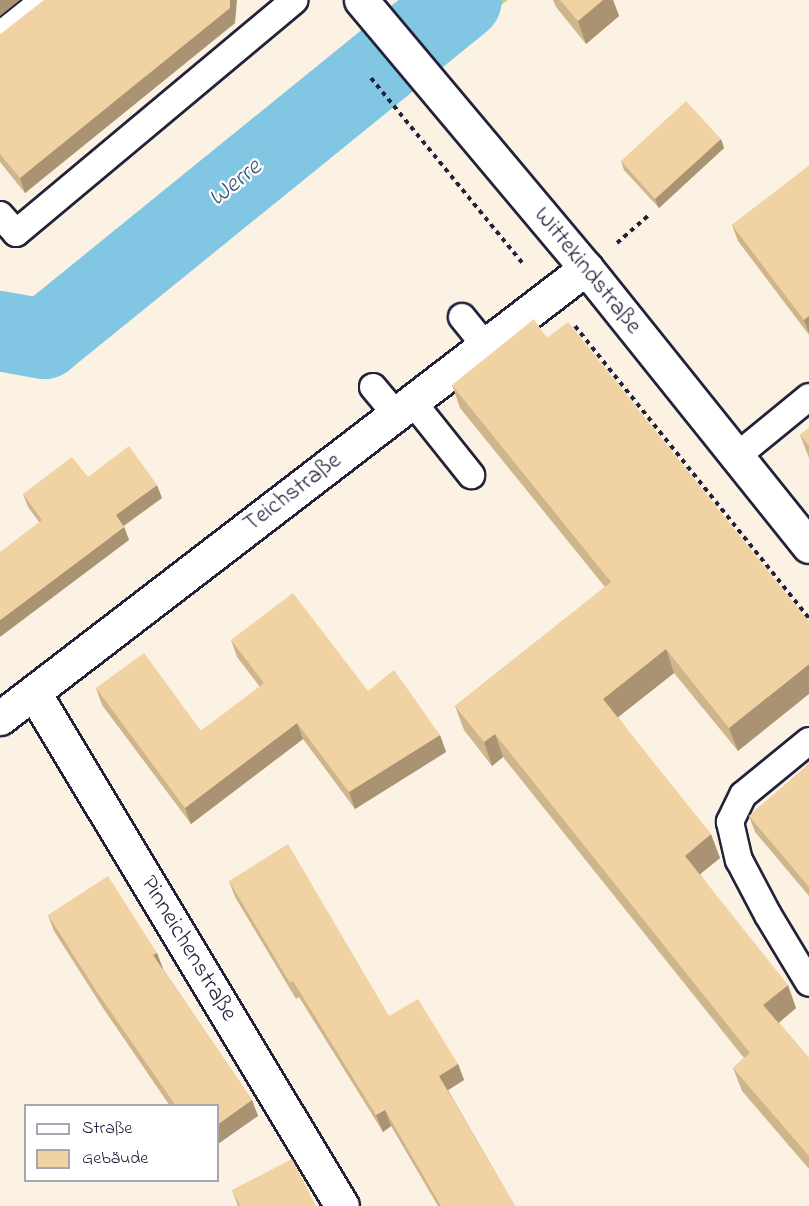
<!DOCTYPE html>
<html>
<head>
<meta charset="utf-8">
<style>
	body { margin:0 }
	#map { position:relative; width:809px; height:1206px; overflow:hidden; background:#fbf2e3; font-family:"Indie Flower",sans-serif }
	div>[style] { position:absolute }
	.green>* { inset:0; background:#bad58c }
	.river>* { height:80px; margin:-40px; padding:0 40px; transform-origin:40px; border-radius:40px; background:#81c6e2 }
	.path>* { height:4px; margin-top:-2px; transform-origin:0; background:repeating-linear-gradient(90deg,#22223b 0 4.5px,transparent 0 9px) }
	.roads { filter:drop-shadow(2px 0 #22223b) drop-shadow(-2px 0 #22223b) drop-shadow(0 2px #22223b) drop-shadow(0 -2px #22223b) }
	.service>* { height:26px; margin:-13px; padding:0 13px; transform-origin:13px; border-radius:13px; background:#fff }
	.minor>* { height:33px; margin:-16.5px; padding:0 16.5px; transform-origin:16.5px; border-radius:16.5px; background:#fff }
	.tertiary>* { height:33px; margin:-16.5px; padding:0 16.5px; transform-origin:16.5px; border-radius:16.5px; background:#fff }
	.wall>* { inset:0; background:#cfb58c }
	.shaded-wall>* { inset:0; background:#a99372 }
	.building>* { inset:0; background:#f1d2a3 }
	span { translate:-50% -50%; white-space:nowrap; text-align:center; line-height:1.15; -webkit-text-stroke:4.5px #fff; paint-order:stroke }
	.street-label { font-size:24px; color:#22223b }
	.water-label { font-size:26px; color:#435b75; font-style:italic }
	.legend { position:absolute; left:24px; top:1104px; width:195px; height:78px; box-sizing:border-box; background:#fff; border:2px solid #a7a7b1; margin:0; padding:8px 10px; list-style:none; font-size:18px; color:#22223b }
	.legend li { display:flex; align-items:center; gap:12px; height:30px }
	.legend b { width:30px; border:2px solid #a7a7b1 }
</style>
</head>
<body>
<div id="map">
	<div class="green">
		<i style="clip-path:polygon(452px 0,508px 0,475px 24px)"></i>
	</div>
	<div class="river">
		<i style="left:0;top:331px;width:45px;rotate:10.3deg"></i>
		<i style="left:44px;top:339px;width:538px;rotate:-39.04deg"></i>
	</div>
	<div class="path">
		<i style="left:371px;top:78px;width:242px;rotate:50.7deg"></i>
		<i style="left:617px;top:243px;width:44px;rotate:-41.3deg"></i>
		<i style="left:575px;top:326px;width:374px;rotate:51.3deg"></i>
	</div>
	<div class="roads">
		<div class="service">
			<i style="left:0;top:35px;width:56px;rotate:-38.5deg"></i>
			<i style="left:0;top:215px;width:24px;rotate:48deg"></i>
			<i style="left:16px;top:233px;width:363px;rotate:-39.9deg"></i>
			<i style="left:462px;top:317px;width:36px;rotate:51deg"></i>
			<i style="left:373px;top:387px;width:35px;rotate:50deg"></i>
			<i style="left:412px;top:401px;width:95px;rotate:51.4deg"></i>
			<i style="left:737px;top:456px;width:93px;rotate:-39.3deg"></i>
			<i style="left:809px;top:741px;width:85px;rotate:140.7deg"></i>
			<i style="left:743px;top:795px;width:30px;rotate:116deg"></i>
			<i style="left:730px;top:822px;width:39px;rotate:77deg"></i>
			<i style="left:739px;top:860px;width:62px;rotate:62.2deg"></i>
			<i style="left:768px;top:915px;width:79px;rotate:58.9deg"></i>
		</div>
		<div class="minor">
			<i style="left:34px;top:693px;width:598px;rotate:59.02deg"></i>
			<i style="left:0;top:718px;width:739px;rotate:-37.52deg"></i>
		</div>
		<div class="tertiary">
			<i style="left:361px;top:0;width:350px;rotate:50deg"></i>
			<i style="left:586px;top:268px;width:356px;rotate:51.3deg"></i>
		</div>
	</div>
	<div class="wall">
		<i style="clip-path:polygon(553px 0,613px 0,619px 16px,586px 44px,556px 7px)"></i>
		<i style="clip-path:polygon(235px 23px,25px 193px,0 162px,0 34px)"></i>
		<i style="clip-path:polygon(721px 139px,724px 148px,659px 208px,624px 170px,621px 161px)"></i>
		<i style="clip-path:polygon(809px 166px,809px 335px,738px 241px,732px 225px)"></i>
		<i style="clip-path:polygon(547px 338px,809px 622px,738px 751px,674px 673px,618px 717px,720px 858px,700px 874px,796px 1008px,779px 1023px,809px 1058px,809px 1169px,742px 1091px,733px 1068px,744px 1058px,503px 757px,492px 766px,464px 730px,455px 706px,605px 587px,460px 408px,452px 385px)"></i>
		<i style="clip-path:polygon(809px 428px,809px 458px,800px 435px)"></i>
		<i style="clip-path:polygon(88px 477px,162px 498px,124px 526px,129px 540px,39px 522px,28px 507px,23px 494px)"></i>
		<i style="clip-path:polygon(231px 640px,368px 691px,440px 735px,446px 752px,355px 809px,303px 739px,191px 824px,102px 705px,96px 688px,201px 731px,260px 687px,237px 657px)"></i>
		<i style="clip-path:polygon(809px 764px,809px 896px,755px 832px,749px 816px)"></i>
		<i style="clip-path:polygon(229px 881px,389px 1016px,458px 1064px,464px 1080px,448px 1090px,515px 1206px,438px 1206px,391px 1126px,383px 1132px,299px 997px,296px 999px,235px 897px)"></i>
		<i style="clip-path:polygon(48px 915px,157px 953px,163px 969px,252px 1100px,258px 1116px,218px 1106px,170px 1106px,103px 1008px,54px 931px)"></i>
		<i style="clip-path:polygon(232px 1190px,316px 1206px,238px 1206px)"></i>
	</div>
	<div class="shaded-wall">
		<i style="clip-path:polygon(0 0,20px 0,0 16px)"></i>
		<i style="clip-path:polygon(230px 0,237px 0,235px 23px,25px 193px,20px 178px)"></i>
		<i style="clip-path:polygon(603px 0,613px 0,619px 16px,586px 44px,578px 21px)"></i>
		<i style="clip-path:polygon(721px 139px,724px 148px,659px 208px,655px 199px)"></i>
		<i style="clip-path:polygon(809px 316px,809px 333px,804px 320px)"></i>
		<i style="clip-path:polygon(157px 485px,162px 498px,120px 528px,116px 515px)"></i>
		<i style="clip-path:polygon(124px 527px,129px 540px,0 637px,0 620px)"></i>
		<i style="clip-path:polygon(666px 649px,674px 673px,612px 722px,603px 699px)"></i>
		<i style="clip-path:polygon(809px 664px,809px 694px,738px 751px,729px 728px)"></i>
		<i style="clip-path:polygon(297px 723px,303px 739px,191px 824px,185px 808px)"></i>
		<i style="clip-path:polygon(495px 734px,503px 757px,492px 766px,484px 742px)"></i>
		<i style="clip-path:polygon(440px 735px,446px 752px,355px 809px,349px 792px)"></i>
		<i style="clip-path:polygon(711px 834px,720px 858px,694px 879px,685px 856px)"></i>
		<i style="clip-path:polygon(157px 953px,163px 969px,159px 972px,153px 955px)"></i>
		<i style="clip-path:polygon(788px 985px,796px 1008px,772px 1028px,763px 1005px)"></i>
		<i style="clip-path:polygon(458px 1064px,464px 1080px,445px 1092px,439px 1076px)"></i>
		<i style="clip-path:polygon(252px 1100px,258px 1116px,218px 1144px,218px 1124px)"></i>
		<i style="clip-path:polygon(385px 1110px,391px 1126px,383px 1132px,376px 1115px)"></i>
	</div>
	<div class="building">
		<i style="clip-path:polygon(44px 0,230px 0,230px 8px,20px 178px,0 154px,0 34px,3px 32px)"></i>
		<i style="clip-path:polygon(560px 0,603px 0,578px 21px)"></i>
		<i style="clip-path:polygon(686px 101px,721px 139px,655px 199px,621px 161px)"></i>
		<i style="clip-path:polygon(809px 166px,809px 316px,804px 320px,732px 225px)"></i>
		<i style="clip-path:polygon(534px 319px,547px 338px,568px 322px,809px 622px,809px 664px,729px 728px,666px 649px,603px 699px,711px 834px,685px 856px,788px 985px,763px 1005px,809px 1058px,809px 1156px,733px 1068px,750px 1053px,495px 734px,484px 742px,455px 706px,611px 582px,452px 385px)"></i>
		<i style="clip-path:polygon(809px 428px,809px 446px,800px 435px)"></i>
		<i style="clip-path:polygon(129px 446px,157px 485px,116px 515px,124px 527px,0 620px,0 552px,42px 520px,23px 494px,72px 457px,88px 477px)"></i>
		<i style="clip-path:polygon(293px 593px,368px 691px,394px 670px,440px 735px,349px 792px,297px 723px,185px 808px,96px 688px,144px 653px,201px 731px,264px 683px,231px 640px)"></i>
		<i style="clip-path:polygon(809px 764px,809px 887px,749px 816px)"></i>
		<i style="clip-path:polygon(288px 844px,389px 1016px,418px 999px,458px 1064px,439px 1076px,515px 1206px,441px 1206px,385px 1110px,376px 1115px,293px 981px,290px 983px,229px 881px)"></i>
		<i style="clip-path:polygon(108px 876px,157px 953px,153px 955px,252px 1100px,218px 1124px,218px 1106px,176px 1106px,97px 992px,48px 915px)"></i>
		<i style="clip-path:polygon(292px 1159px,316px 1206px,240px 1206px,232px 1190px)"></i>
	</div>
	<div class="street-label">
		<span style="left:587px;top:271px;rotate:51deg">Wittekindstraße</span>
		<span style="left:293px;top:493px;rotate:-37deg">Teichstraße</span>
		<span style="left:188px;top:949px;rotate:59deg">Pinneichenstraße</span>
	</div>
	<div class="water-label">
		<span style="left:236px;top:184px;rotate:-39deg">Werre</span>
	</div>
	<ul class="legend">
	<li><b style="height:8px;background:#fff"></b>Straße</li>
	<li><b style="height:16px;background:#f1d2a3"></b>Gebäude</li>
	</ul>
</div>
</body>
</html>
